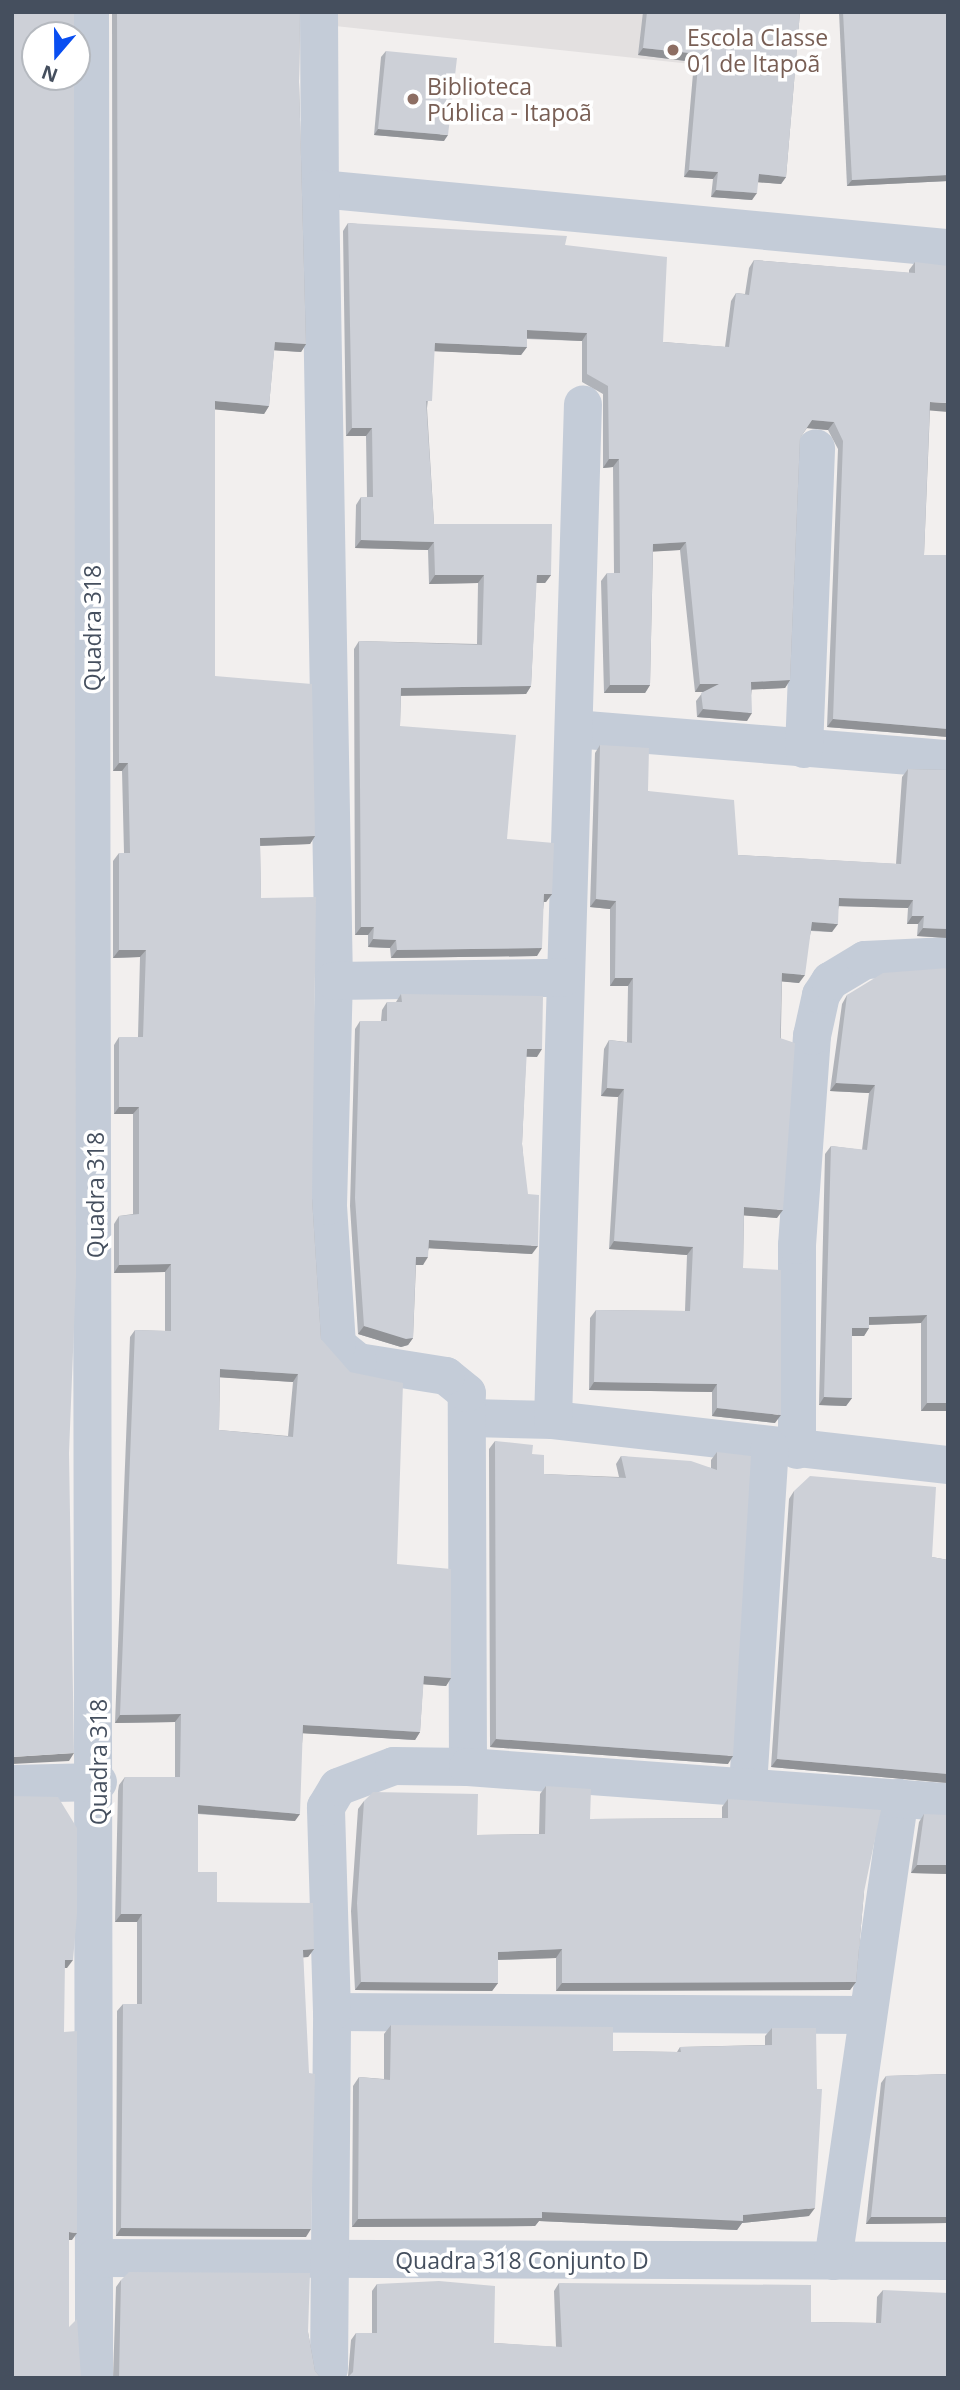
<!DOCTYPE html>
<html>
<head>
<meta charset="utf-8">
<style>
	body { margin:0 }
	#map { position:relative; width:960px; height:2390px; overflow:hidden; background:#f2efee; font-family:"Open Sans",sans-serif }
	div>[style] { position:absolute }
	.education>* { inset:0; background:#e3e0e0 }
	.street>* { height:38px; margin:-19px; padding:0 19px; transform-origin:19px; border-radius:19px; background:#c4ccd8 }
	.wall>* { inset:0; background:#b0b3b9 }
	.shaded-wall>* { inset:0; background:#909296 }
	.building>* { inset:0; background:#cdd0d7 }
	.dots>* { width:19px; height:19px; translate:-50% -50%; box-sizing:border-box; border:4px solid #fff; border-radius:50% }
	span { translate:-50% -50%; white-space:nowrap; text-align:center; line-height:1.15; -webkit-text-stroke:7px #fff; paint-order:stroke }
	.education-label { font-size:23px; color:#785e54 }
	.left { translate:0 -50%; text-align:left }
	.street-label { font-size:23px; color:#454f5e }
	.frame { position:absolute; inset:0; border:14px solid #454f5e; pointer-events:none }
	.north { position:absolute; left:21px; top:21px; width:70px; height:70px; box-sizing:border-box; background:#fff; border:2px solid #b5b9bf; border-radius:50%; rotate:200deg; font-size:19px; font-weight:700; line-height:28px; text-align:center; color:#454f5e }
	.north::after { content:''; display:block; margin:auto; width:24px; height:32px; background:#094ef1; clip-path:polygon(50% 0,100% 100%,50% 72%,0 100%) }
</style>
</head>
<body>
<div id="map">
	<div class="education">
		<i style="clip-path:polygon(336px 12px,786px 12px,786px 74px,335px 26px)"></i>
	</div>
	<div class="street">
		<i style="left:90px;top:12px;width:2366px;rotate:89.9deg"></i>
		<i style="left:319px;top:12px;width:177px;rotate:89.7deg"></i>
		<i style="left:320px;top:189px;width:631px;rotate:5.37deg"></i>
		<i style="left:320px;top:189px;width:792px;rotate:88.99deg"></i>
		<i style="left:574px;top:729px;width:375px;rotate:4.6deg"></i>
		<i style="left:804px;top:749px;width:301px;rotate:-87.7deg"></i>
		<i style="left:471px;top:1418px;width:82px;rotate:1.4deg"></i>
		<i style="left:553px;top:1420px;width:398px;rotate:6.5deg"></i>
		<i style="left:553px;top:1420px;width:1016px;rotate:-88.31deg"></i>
		<i style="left:797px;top:1450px;width:205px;rotate:-90deg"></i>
		<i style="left:797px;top:1245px;width:210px;rotate:-85.9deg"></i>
		<i style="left:812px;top:1036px;width:42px;rotate:-77.6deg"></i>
		<i style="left:821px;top:995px;width:17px;rotate:-57deg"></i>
		<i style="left:830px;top:981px;width:41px;rotate:-31deg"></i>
		<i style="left:865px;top:960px;width:83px;rotate:-2.8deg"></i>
		<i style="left:468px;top:1767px;width:374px;rotate:-90.2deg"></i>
		<i style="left:467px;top:1393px;width:27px;rotate:-141deg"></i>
		<i style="left:446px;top:1376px;width:89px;rotate:-171deg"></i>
		<i style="left:358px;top:1362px;width:27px;rotate:-141deg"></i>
		<i style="left:337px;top:1345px;width:139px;rotate:-93.7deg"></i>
		<i style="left:328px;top:1206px;width:225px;rotate:-88.5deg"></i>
		<i style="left:334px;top:981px;width:229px;rotate:-0.8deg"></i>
		<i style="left:12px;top:1784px;width:86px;rotate:-1.3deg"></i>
		<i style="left:748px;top:1786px;width:339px;rotate:-86.3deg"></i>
		<i style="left:332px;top:2012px;width:533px;rotate:0.32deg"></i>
		<i style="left:95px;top:2258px;width:853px;rotate:0.2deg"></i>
		<i style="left:833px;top:2261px;width:468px;rotate:-81.8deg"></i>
		<i style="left:329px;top:2369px;width:357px;rotate:-89.5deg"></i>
		<i style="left:332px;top:2012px;width:205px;rotate:-91.7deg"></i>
		<i style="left:326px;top:1807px;width:23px;rotate:-59deg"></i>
		<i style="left:338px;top:1787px;width:60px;rotate:-20.6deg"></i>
		<i style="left:394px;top:1766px;width:74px;rotate:0.8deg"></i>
		<i style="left:468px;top:1767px;width:481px;rotate:4.2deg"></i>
	</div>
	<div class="wall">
		<i style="clip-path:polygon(evenodd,112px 12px,300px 12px,299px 82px,306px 344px,301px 352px,274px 350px,269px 406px,264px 414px,215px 409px,215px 676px,315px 836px,310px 844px,260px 846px,261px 898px,312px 1198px,321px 1339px,397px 1564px,451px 1678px,446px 1686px,423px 1684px,420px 1732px,415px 1740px,303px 1733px,295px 1821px,198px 1814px,198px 1872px,217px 1902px,314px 1949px,308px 1957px,303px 1957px,306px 2237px,116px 2236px,117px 2011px,123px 2004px,137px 2004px,137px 1922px,115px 1922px,118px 1791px,119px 1785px,125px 1777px,175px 1777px,175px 1722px,115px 1723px,130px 1337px,135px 1330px,165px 1331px,165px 1272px,114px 1273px,114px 1224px,119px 1216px,133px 1214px,133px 1114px,114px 1114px,114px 1045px,119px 1037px,138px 1037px,140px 957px,113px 958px,113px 861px,119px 853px,124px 853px,122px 771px,113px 771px,112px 12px,220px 1377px,293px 1382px,288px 1436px,219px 1430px,220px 1377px)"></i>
		<i style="clip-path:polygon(643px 12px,800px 12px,786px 177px,781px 184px,758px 182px,752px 200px,711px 197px,713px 179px,684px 177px,694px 62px,638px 55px)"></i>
		<i style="clip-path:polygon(839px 12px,948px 12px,948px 181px,847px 186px)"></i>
		<i style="clip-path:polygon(386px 51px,444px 141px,374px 135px,381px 57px)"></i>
		<i style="clip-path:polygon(348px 223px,565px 245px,663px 342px,725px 347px,731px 301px,736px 293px,745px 294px,749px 268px,754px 260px,909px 273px,909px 270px,915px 262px,930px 410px,924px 555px,948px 555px,948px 737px,827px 727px,838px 449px,828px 430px,807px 428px,800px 438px,790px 680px,785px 688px,752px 689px,747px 721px,697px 717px,696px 701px,703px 692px,695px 692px,680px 550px,653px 551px,650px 685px,645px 693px,604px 693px,601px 581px,607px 573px,614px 573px,613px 467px,603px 468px,603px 394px,582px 382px,582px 341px,527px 339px,527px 347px,521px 355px,434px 351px,427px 408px,434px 524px,551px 575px,545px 583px,536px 583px,531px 686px,526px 694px,401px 695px,400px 726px,507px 839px,552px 894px,546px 902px,544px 902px,537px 956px,391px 958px,390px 948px,368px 947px,368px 935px,355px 935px,354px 649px,359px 641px,477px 644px,478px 583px,429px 584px,428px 550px,355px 548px,356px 505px,361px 497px,367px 497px,366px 436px,346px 436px,343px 231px)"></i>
		<i style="clip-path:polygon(600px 745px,648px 791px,738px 855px,896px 864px,902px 777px,908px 769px,948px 770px,948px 938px,917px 936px,918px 924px,907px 924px,908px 908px,839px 906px,832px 932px,811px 931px,799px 983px,782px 981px,777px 1218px,744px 1215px,743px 1268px,775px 1423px,712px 1416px,712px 1392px,589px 1390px,590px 1318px,596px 1310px,685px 1311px,687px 1255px,609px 1249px,618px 1097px,601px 1096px,604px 1049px,609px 1040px,627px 1042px,628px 986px,610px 986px,610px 909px,590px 907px,595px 753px)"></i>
		<i style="clip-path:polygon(948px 968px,948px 1411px,921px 1411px,921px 1323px,869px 1325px,869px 1328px,864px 1336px,852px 1336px,852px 1398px,846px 1406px,819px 1405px,825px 1154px,831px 1146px,862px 1150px,869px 1093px,830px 1091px,842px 1004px,847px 995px)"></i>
		<i style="clip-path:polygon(401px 994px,537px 1057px,526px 1057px,522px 1144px,532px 1254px,429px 1248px,423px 1265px,416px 1265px,413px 1338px,408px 1345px,401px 1347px,358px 1334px,350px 1206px,355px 1029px,360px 1021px,381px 1021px,382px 1010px,387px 1002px,396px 1002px)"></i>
		<i style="clip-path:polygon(495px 1441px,532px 1454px,544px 1474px,619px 1477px,616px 1464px,621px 1456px,711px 1468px,711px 1460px,717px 1452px,728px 1764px,490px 1747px,489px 1449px)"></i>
		<i style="clip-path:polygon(794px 1491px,932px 1557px,948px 1560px,948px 1783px,771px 1767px,789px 1499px)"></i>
		<i style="clip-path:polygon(546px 1786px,590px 1819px,722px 1818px,722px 1807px,728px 1799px,864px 1892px,856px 1982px,850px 1990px,556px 1991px,556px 1958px,498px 1960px,498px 1983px,492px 1991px,355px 1990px,351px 1911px,358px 1809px,364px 1801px,477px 1835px,539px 1834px,540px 1794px)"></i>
		<i style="clip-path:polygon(924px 1814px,948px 1874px,911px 1873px,919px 1822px)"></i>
		<i style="clip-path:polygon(391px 2025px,613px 2051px,677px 2052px,680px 2047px,765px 2045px,765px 2036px,772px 2028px,809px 2216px,742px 2223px,737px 2230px,539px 2221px,535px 2226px,352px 2227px,353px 2086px,359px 2077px,384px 2079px,384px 2034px)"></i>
		<i style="clip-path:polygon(948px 2074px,948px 2223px,866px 2224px,881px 2083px,886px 2076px)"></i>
		<i style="clip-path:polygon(121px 2280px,308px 2332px,315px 2371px,321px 2378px,113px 2378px,116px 2287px)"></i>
		<i style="clip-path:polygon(559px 2283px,811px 2322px,876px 2323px,877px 2297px,883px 2290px,948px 2378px,348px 2376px,351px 2340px,356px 2333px,372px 2333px,372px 2291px,377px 2284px,494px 2343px,556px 2347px,554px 2291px)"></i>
	</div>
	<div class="shaded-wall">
		<i style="clip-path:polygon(643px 48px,699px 54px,694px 62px,638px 55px)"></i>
		<i style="clip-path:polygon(378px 129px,448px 135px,444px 141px,374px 135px)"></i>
		<i style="clip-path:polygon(689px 170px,718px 172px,713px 179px,684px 177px)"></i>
		<i style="clip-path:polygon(759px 174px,786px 177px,781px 184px,754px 182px)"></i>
		<i style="clip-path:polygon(948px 175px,948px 181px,847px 186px,852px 180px)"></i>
		<i style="clip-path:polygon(716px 190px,757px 193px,752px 200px,711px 197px)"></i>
		<i style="clip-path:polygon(527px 330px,587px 333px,582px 341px,522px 338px)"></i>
		<i style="clip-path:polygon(275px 342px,306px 344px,301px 352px,269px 350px)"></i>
		<i style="clip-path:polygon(435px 343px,527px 347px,521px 355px,429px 351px)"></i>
		<i style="clip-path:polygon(215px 401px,269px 406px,264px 414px,210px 409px)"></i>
		<i style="clip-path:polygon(930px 402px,948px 403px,948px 412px,924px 410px)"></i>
		<i style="clip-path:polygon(812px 420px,834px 422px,828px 430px,806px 428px)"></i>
		<i style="clip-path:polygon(352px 428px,372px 428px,366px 436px,346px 436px)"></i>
		<i style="clip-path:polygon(609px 459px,619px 459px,613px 467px,603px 468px)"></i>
		<i style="clip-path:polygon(361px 540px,434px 542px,428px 550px,355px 548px)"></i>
		<i style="clip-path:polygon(686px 542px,680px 550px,648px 552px,653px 544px)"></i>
		<i style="clip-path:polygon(435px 575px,484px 575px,478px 583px,429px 584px)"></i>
		<i style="clip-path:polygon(537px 575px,551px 575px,545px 583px,531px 583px)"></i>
		<i style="clip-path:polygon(790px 680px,785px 688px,746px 690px,751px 682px)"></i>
		<i style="clip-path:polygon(700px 684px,719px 684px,714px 692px,695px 692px)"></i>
		<i style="clip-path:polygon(610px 685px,650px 685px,645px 693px,604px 693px)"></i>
		<i style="clip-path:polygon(531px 686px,526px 694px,395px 696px,401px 688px)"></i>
		<i style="clip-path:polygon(703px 709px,752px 713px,747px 721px,697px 717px)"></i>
		<i style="clip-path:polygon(833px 719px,948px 729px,948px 737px,827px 727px)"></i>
		<i style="clip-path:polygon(119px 763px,128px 763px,122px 771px,113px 771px)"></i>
		<i style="clip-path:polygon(315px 836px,310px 844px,255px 846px,260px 838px)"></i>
		<i style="clip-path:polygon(544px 894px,552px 894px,546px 902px,538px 902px)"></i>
		<i style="clip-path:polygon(839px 898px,913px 900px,908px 908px,834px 906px)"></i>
		<i style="clip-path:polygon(596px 899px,616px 901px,610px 909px,590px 907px)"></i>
		<i style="clip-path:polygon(912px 916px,924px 916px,918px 924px,907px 924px)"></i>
		<i style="clip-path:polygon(812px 922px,838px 924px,832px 932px,807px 930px)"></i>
		<i style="clip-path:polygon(361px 927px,374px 927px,368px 935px,355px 935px)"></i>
		<i style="clip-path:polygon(923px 928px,948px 929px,948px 938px,917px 936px)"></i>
		<i style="clip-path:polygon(373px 939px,396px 940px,390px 948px,368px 947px)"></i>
		<i style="clip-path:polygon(542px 948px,537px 956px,391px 958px,397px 950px)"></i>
		<i style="clip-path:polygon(119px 950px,146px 950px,140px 957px,113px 958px)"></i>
		<i style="clip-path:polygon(782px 973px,805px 975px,799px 983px,776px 981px)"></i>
		<i style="clip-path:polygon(615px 978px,633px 978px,628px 986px,610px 986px)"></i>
		<i style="clip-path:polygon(527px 1049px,542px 1049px,537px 1057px,521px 1056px)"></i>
		<i style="clip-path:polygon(836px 1083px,875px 1085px,869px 1093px,830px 1091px)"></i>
		<i style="clip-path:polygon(607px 1088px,624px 1089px,618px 1097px,601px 1096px)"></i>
		<i style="clip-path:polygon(119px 1107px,139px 1107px,133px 1114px,114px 1114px)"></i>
		<i style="clip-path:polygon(744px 1207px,783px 1210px,777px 1218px,738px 1215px)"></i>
		<i style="clip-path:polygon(429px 1240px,538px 1246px,532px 1254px,424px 1248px)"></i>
		<i style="clip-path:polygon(614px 1241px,693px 1247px,687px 1255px,609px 1249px)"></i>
		<i style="clip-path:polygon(416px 1257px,428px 1257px,423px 1265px,411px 1265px)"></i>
		<i style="clip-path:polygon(171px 1264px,165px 1272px,114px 1273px,119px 1265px)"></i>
		<i style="clip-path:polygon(927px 1315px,921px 1323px,863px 1325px,869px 1317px)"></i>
		<i style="clip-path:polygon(364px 1326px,413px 1338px,408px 1345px,401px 1347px,358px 1334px)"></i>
		<i style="clip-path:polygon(852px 1328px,869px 1328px,864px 1336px,846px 1336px)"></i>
		<i style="clip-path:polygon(220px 1369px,298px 1374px,293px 1382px,215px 1377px)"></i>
		<i style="clip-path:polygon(594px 1382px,717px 1384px,712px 1392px,589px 1390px)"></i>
		<i style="clip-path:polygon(824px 1397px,852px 1398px,846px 1406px,819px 1405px)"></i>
		<i style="clip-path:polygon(927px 1403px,948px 1403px,948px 1411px,921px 1411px)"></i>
		<i style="clip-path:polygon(717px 1408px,781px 1415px,775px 1423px,712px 1416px)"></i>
		<i style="clip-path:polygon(424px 1676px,451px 1678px,446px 1686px,419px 1684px)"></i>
		<i style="clip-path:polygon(181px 1714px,175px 1722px,115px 1723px,120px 1715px)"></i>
		<i style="clip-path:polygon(303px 1725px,420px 1732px,415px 1740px,298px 1733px)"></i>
		<i style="clip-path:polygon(496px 1739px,733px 1756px,728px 1764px,490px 1747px)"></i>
		<i style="clip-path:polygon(74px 1753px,69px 1761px,12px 1764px,12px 1757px)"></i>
		<i style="clip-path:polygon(777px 1759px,948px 1774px,948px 1783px,771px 1767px)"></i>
		<i style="clip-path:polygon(198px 1805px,300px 1814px,295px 1821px,193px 1813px)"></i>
		<i style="clip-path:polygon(917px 1865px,948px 1865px,948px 1874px,911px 1873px)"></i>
		<i style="clip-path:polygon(121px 1914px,142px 1914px,137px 1922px,115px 1922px)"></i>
		<i style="clip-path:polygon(314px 1949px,308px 1957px,298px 1958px,303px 1950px)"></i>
		<i style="clip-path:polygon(562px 1949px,556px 1958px,492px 1960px,498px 1952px)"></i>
		<i style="clip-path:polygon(65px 1960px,73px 1960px,67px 1968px,60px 1968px)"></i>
		<i style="clip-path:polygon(361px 1982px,498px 1983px,492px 1991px,355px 1990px)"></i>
		<i style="clip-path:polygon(856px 1982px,850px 1990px,556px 1991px,562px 1983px)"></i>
		<i style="clip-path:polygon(815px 2208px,809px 2216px,742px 2223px,737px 2230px,539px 2221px,535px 2226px,352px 2227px,358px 2219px,542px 2212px,743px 2215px)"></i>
		<i style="clip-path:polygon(871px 2217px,948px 2217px,948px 2223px,866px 2224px)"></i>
		<i style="clip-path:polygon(121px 2228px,311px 2229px,306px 2237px,116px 2236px)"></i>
		<i style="clip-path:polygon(69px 2232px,77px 2233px,72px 2240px,64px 2240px)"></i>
	</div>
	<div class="building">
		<i style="clip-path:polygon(12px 12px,74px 12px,74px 35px,35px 35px,35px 77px,74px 77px,76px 1276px,69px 1453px,74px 1753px,12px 1757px)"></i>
		<i style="clip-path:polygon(evenodd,117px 12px,300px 12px,299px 82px,306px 344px,275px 342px,269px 406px,215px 401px,215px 676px,312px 684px,315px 836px,260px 838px,261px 898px,316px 897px,312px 1198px,321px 1339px,350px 1372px,403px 1383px,397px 1564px,451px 1569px,451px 1678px,424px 1676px,420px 1732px,303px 1725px,300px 1814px,198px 1805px,198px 1872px,217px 1872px,217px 1902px,313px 1903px,314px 1949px,303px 1950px,309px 2073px,315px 2074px,311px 2229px,121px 2228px,123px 2004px,142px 2004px,142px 1914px,121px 1914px,123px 1783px,125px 1777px,180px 1777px,181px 1714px,120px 1715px,135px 1330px,171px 1331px,171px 1264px,119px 1265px,119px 1216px,139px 1214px,139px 1107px,119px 1107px,119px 1037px,143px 1037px,146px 950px,119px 950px,119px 853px,130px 853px,128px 763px,119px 763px,117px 12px,220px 1369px,298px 1374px,293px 1437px,219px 1430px,220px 1369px)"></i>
		<i style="clip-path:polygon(647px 12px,800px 12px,786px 177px,759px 174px,757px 193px,716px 190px,718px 172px,689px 170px,699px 54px,643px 48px)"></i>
		<i style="clip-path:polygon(843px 12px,948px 12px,948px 175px,852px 180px)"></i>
		<i style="clip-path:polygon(386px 51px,457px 58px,448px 135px,378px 129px)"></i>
		<i style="clip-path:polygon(348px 223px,567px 236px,565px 245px,667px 257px,663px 342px,729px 347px,736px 293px,749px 295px,754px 260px,915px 273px,915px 262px,948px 266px,948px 403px,930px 402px,924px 555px,948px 555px,948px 729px,833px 719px,843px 441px,834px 422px,812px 420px,800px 438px,790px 680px,751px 682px,752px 713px,703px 709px,701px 693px,719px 684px,700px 684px,686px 542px,653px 544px,650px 685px,610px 685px,607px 573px,620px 573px,619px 459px,609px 459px,608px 386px,587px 374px,587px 333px,527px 330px,527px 347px,435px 343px,432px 401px,426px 401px,434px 524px,552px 524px,551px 575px,537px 575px,531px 686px,401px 688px,400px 726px,516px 735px,507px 839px,554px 843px,552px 894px,544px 894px,542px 948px,397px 950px,396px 940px,373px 939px,374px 927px,361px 927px,359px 641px,482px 645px,484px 575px,435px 575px,434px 542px,361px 540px,361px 497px,373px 497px,372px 428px,352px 428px)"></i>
		<i style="clip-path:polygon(600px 745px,649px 748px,648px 791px,734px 800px,738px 855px,901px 864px,908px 769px,948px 770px,948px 929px,923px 928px,924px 916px,912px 916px,913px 900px,839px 898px,838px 924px,812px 922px,805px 975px,782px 973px,780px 1038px,795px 1043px,783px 1210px,744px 1207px,743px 1268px,781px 1270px,781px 1415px,717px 1408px,717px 1384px,594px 1382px,596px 1310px,690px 1311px,693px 1247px,614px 1241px,624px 1089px,607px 1088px,609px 1040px,632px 1043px,633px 978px,615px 978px,616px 901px,596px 899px)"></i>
		<i style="clip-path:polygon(948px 968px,948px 1403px,927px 1403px,927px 1315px,869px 1317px,869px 1328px,852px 1328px,852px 1398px,824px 1397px,831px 1146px,867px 1150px,875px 1085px,836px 1083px,847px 995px,883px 973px)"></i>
		<i style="clip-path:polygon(401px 994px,543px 996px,542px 1049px,527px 1049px,522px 1144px,528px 1194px,539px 1195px,538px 1246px,429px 1240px,428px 1257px,416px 1257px,413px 1338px,406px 1339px,364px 1326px,355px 1198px,360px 1021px,387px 1021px,387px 1002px,402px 1002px)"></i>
		<i style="clip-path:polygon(495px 1441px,533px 1445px,532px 1454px,544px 1455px,544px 1474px,626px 1478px,621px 1456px,691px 1461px,717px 1470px,717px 1452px,751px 1456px,733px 1756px,496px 1739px)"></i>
		<i style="clip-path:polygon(810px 1476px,936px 1487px,932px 1557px,948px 1560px,948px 1774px,777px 1759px,794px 1491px)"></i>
		<i style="clip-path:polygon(546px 1786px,591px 1789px,590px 1819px,728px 1818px,728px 1799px,881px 1810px,864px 1892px,856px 1982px,562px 1983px,562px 1949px,498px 1952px,498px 1983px,361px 1982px,357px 1903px,364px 1801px,373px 1792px,478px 1794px,477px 1835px,545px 1834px)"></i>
		<i style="clip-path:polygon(12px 1796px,58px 1797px,77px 1828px,77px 1914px,73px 1960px,65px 1960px,64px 2032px,77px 2031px,77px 2233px,69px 2232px,69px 2327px,77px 2319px,81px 2378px,12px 2378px)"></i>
		<i style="clip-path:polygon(924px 1814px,948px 1815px,948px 1865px,917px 1865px)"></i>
		<i style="clip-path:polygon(391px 2025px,613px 2027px,613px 2051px,681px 2052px,680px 2047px,772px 2045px,772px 2028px,816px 2028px,817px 2089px,822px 2089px,815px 2208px,743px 2215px,743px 2221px,542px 2212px,542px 2218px,358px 2219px,359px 2077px,390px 2080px)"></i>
		<i style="clip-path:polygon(948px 2074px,948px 2217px,871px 2217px,886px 2076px)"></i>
		<i style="clip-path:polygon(129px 2272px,310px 2273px,308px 2332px,315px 2371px,321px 2378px,264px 2378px,224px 2376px,224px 2378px,119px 2378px,121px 2280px)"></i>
		<i style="clip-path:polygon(439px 2281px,495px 2286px,494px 2343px,562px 2347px,559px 2283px,811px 2285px,811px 2322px,881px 2323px,883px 2290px,948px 2293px,948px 2378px,347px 2378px,353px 2372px,356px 2333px,377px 2333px,377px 2284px)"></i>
	</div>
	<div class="dots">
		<i style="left:673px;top:50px;background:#8d6e63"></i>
		<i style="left:413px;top:99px;background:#8d6e63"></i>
	</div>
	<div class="education-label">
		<span class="left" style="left:687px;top:50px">Escola Classe<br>01 de Itapoã</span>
		<span class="left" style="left:427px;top:99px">Biblioteca<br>Pública - Itapoã</span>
	</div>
	<div class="street-label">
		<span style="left:92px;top:628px;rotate:-90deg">Quadra 318</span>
		<span style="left:95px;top:1195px;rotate:-90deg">Quadra 318</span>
		<span style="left:98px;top:1762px;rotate:-90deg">Quadra 318</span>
		<span style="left:522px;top:2260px">Quadra 318 Conjunto D</span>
	</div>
	<div class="frame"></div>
	<div class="north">N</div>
</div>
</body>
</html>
